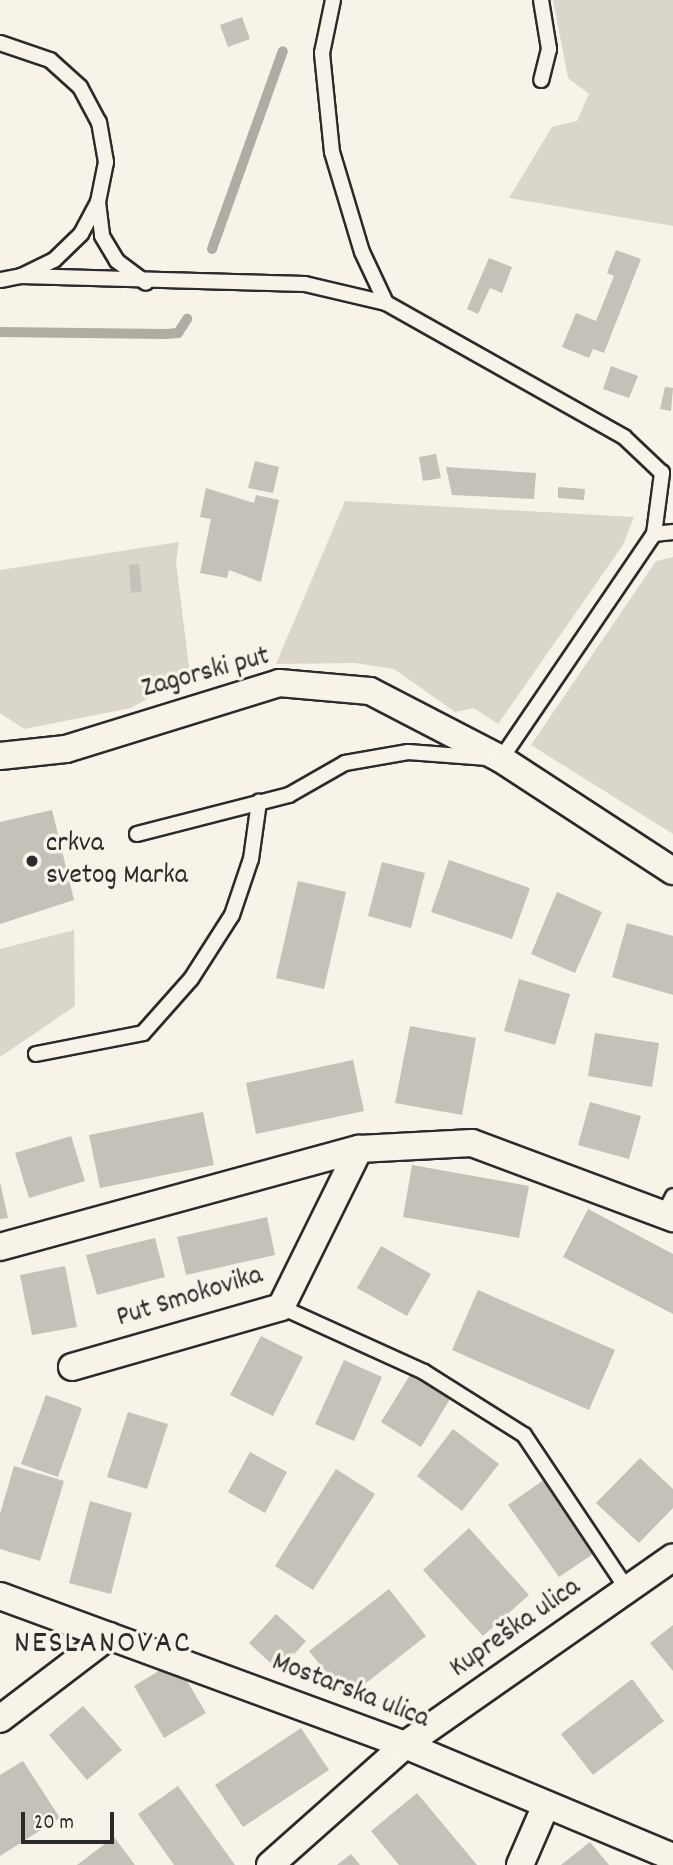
<!DOCTYPE html>
<html>
<head>
<meta charset="utf-8">
<style>
	body { margin:0 }
	#map { position:relative; width:673px; height:1865px; overflow:hidden; background:#f7f3e8; font-family:Dekko,sans-serif }
	div>[style] { position:absolute }
	.green>* { inset:0; background:#dad6cc }
	.stream>* { height:10px; margin:-5px; padding:0 5px; transform-origin:5px; border-radius:5px; background:#afaca4 }
	.building>* { inset:0; background:#c4c1b9 }
	.roads { filter:drop-shadow(2px 0 #2b2b2b) drop-shadow(-2px 0 #2b2b2b) drop-shadow(0 2px #2b2b2b) drop-shadow(0 -2px #2b2b2b) }
	.service>* { height:14px; margin:-7px; padding:0 7px; transform-origin:7px; border-radius:7px; background:#f7f3e8 }
	.minor>* { height:26px; margin:-13px; padding:0 13px; transform-origin:13px; border-radius:13px; background:#f7f3e8 }
	.dots>* { width:19px; height:19px; translate:-50% -50%; box-sizing:border-box; border:4px solid #f7f3e8; border-radius:50% }
	span { translate:-50% -50%; white-space:nowrap; text-align:center; line-height:1.15; -webkit-text-stroke:7px #f7f3e8; paint-order:stroke }
	.street-label { font-size:28px; color:#2b2b2b }
	.poi-label { font-size:28px; color:#2b2b2b }
	.left { translate:0 -50%; text-align:left }
	.quarter-label { font-size:32px; color:#2b2b2b; letter-spacing:2px }
	.scale { position:absolute; left:21px; top:1812px; width:93px; height:32px; box-sizing:border-box; border:4px solid #2b2b2b; border-top:0; padding-left:9px; font-size:21px; line-height:24px; white-space:nowrap; color:#2b2b2b; -webkit-text-stroke:5px #f7f3e8; paint-order:stroke }
</style>
</head>
<body>
<div id="map">
	<div class="green">
		<i style="clip-path:polygon(553px 0,673px 0,673px 226px,509px 198px,552px 127px,577px 121px,589px 94px,568px 78px)"></i>
		<i style="clip-path:polygon(345px 501px,634px 517px,623px 545px,498px 724px,474px 708px,455px 712px,394px 669px,355px 663px,276px 664px)"></i>
		<i style="clip-path:polygon(179px 542px,176px 562px,190px 675px,131px 708px,24px 729px,0 713px,0 570px)"></i>
		<i style="clip-path:polygon(673px 557px,673px 834px,531px 745px,656px 561px)"></i>
		<i style="clip-path:polygon(74px 930px,75px 1006px,0 1057px,0 949px)"></i>
	</div>
	<div class="stream">
		<i style="left:212px;top:249px;width:210px;rotate:-70.3deg"></i>
		<i style="left:0;top:332px;width:166px;rotate:0.7deg"></i>
		<i style="left:166px;top:334px;width:12px;rotate:-5deg"></i>
		<i style="left:178px;top:333px;width:17px;rotate:-57deg"></i>
	</div>
	<div class="building">
		<i style="clip-path:polygon(242px 17px,250px 39px,228px 47px,220px 25px)"></i>
		<i style="clip-path:polygon(616px 250px,641px 259px,604px 353px,593px 349px,589px 358px,562px 347px,576px 313px,596px 321px,614px 276px,607px 273px)"></i>
		<i style="clip-path:polygon(489px 258px,512px 267px,502px 293px,490px 288px,478px 314px,467px 309px)"></i>
		<i style="clip-path:polygon(611px 366px,638px 376px,629px 398px,603px 389px)"></i>
		<i style="clip-path:polygon(665px 387px,673px 388px,671px 411px,660px 409px)"></i>
		<i style="clip-path:polygon(436px 454px,441px 478px,423px 481px,419px 457px)"></i>
		<i style="clip-path:polygon(255px 461px,279px 467px,273px 493px,248px 488px)"></i>
		<i style="clip-path:polygon(446px 467px,536px 473px,534px 499px,452px 495px)"></i>
		<i style="clip-path:polygon(558px 487px,585px 489px,584px 500px,558px 498px)"></i>
		<i style="clip-path:polygon(206px 488px,254px 503px,256px 495px,279px 500px,261px 582px,229px 570px,227px 578px,200px 573px,211px 519px,200px 517px)"></i>
		<i style="clip-path:polygon(139px 564px,142px 592px,131px 593px,129px 565px)"></i>
		<i style="clip-path:polygon(52px 810px,74px 900px,0 924px,0 822px)"></i>
		<i style="clip-path:polygon(449px 860px,530px 888px,512px 939px,431px 912px)"></i>
		<i style="clip-path:polygon(382px 862px,425px 873px,411px 928px,368px 916px)"></i>
		<i style="clip-path:polygon(298px 881px,346px 892px,324px 989px,276px 978px)"></i>
		<i style="clip-path:polygon(557px 892px,602px 912px,575px 973px,531px 954px)"></i>
		<i style="clip-path:polygon(627px 923px,673px 936px,673px 995px,612px 977px)"></i>
		<i style="clip-path:polygon(519px 979px,570px 994px,555px 1045px,504px 1031px)"></i>
		<i style="clip-path:polygon(410px 1026px,476px 1038px,462px 1115px,395px 1103px)"></i>
		<i style="clip-path:polygon(595px 1033px,659px 1043px,652px 1087px,588px 1076px)"></i>
		<i style="clip-path:polygon(353px 1060px,364px 1111px,256px 1134px,246px 1083px)"></i>
		<i style="clip-path:polygon(590px 1102px,641px 1116px,629px 1159px,578px 1145px)"></i>
		<i style="clip-path:polygon(203px 1112px,214px 1165px,100px 1188px,89px 1135px)"></i>
		<i style="clip-path:polygon(71px 1136px,85px 1181px,29px 1198px,15px 1153px)"></i>
		<i style="clip-path:polygon(412px 1165px,529px 1186px,519px 1238px,403px 1217px)"></i>
		<i style="clip-path:polygon(0 1182px,8px 1218px,0 1219px)"></i>
		<i style="clip-path:polygon(588px 1209px,673px 1254px,673px 1314px,563px 1257px)"></i>
		<i style="clip-path:polygon(267px 1217px,275px 1255px,186px 1275px,177px 1237px)"></i>
		<i style="clip-path:polygon(155px 1238px,165px 1277px,97px 1295px,86px 1255px)"></i>
		<i style="clip-path:polygon(381px 1246px,431px 1274px,407px 1316px,357px 1288px)"></i>
		<i style="clip-path:polygon(65px 1266px,77px 1327px,32px 1335px,20px 1275px)"></i>
		<i style="clip-path:polygon(478px 1290px,615px 1350px,589px 1410px,452px 1350px)"></i>
		<i style="clip-path:polygon(261px 1336px,303px 1357px,273px 1416px,230px 1395px)"></i>
		<i style="clip-path:polygon(344px 1360px,382px 1377px,354px 1441px,315px 1424px)"></i>
		<i style="clip-path:polygon(410px 1375px,450px 1399px,421px 1447px,381px 1422px)"></i>
		<i style="clip-path:polygon(46px 1395px,82px 1408px,58px 1477px,21px 1464px)"></i>
		<i style="clip-path:polygon(128px 1412px,168px 1424px,147px 1489px,107px 1477px)"></i>
		<i style="clip-path:polygon(453px 1429px,499px 1464px,462px 1511px,417px 1476px)"></i>
		<i style="clip-path:polygon(250px 1452px,287px 1472px,265px 1513px,228px 1492px)"></i>
		<i style="clip-path:polygon(640px 1458px,673px 1489px,673px 1508px,639px 1543px,596px 1503px)"></i>
		<i style="clip-path:polygon(14px 1466px,64px 1481px,40px 1561px,0 1549px,0 1514px)"></i>
		<i style="clip-path:polygon(336px 1469px,375px 1494px,313px 1590px,275px 1566px)"></i>
		<i style="clip-path:polygon(545px 1479px,596px 1552px,559px 1577px,508px 1505px)"></i>
		<i style="clip-path:polygon(90px 1501px,132px 1513px,111px 1594px,69px 1583px)"></i>
		<i style="clip-path:polygon(469px 1528px,529px 1595px,483px 1636px,423px 1570px)"></i>
		<i style="clip-path:polygon(389px 1589px,426px 1636px,347px 1698px,309px 1651px)"></i>
		<i style="clip-path:polygon(276px 1614px,306px 1641px,279px 1671px,249px 1643px)"></i>
		<i style="clip-path:polygon(673px 1625px,673px 1671px,650px 1643px)"></i>
		<i style="clip-path:polygon(175px 1661px,206px 1713px,164px 1738px,134px 1686px)"></i>
		<i style="clip-path:polygon(632px 1679px,664px 1721px,593px 1775px,561px 1734px)"></i>
		<i style="clip-path:polygon(83px 1706px,122px 1750px,87px 1780px,49px 1735px)"></i>
		<i style="clip-path:polygon(301px 1728px,329px 1770px,243px 1827px,215px 1785px)"></i>
		<i style="clip-path:polygon(23px 1761px,60px 1818px,0 1856px,0 1775px)"></i>
		<i style="clip-path:polygon(178px 1786px,235px 1865px,174px 1865px,138px 1814px)"></i>
		<i style="clip-path:polygon(417px 1793px,477px 1865px,399px 1865px,371px 1831px)"></i>
		<i style="clip-path:polygon(114px 1837px,135px 1865px,77px 1865px)"></i>
		<i style="clip-path:polygon(590px 1842px,609px 1865px,561px 1865px)"></i>
		<i style="clip-path:polygon(351px 1854px,360px 1865px,337px 1865px)"></i>
	</div>
	<div class="roads">
		<div class="service">
			<i style="left:541px;top:0;width:50px;rotate:80.7deg"></i>
			<i style="left:549px;top:49px;width:32px;rotate:104deg"></i>
			<i style="left:0;top:43px;width:53px;rotate:18.8deg"></i>
			<i style="left:50px;top:60px;width:40px;rotate:42deg"></i>
			<i style="left:80px;top:87px;width:40px;rotate:62deg"></i>
			<i style="left:99px;top:122px;width:41px;rotate:80.1deg"></i>
			<i style="left:106px;top:162px;width:41px;rotate:101.3deg"></i>
			<i style="left:98px;top:202px;width:36px;rotate:118deg"></i>
			<i style="left:81px;top:234px;width:37px;rotate:136deg"></i>
			<i style="left:54px;top:260px;width:37px;rotate:154deg"></i>
			<i style="left:21px;top:276px;width:21px;rotate:169deg"></i>
			<i style="left:98px;top:202px;width:34px;rotate:83deg"></i>
			<i style="left:102px;top:236px;width:29px;rotate:59deg"></i>
			<i style="left:117px;top:261px;width:36px;rotate:37deg"></i>
			<i style="left:21px;top:276px;width:284px;rotate:1.6deg"></i>
			<i style="left:305px;top:284px;width:83px;rotate:13.2deg"></i>
			<i style="left:654px;top:534px;width:19px;rotate:-6deg"></i>
			<i style="left:137px;top:834px;width:157px;rotate:-14.4deg"></i>
			<i style="left:289px;top:795px;width:64px;rotate:-29.7deg"></i>
			<i style="left:345px;top:763px;width:64px;rotate:-9.9deg"></i>
			<i style="left:408px;top:752px;width:93px;rotate:4.3deg"></i>
			<i style="left:501px;top:759px;width:272px;rotate:-55.8deg"></i>
			<i style="left:654px;top:534px;width:62px;rotate:-82.5deg"></i>
			<i style="left:662px;top:473px;width:52px;rotate:-136.5deg"></i>
			<i style="left:624px;top:437px;width:273px;rotate:-150.6deg"></i>
			<i style="left:386px;top:303px;width:56px;rotate:-115.2deg"></i>
			<i style="left:362px;top:252px;width:104px;rotate:-106.7deg"></i>
			<i style="left:332px;top:152px;width:100px;rotate:-95.8deg"></i>
			<i style="left:322px;top:53px;width:54px;rotate:-78.3deg"></i>
			<i style="left:36px;top:1054px;width:109px;rotate:-11.1deg"></i>
			<i style="left:143px;top:1033px;width:72px;rotate:-48.4deg"></i>
			<i style="left:191px;top:979px;width:76px;rotate:-57.4deg"></i>
			<i style="left:232px;top:915px;width:59px;rotate:-71.3deg"></i>
			<i style="left:251px;top:859px;width:58px;rotate:-82deg"></i>
			<i style="left:664px;top:1214px;width:20px;rotate:-63deg"></i>
			<i style="left:281px;top:1307px;width:157px;rotate:24.4deg"></i>
			<i style="left:424px;top:1372px;width:118px;rotate:32.2deg"></i>
			<i style="left:524px;top:1435px;width:185px;rotate:56.2deg"></i>
		</div>
		<div class="minor">
			<i style="left:0;top:756px;width:66px;rotate:-6.1deg"></i>
			<i style="left:66px;top:749px;width:223px;rotate:-17.2deg"></i>
			<i style="left:279px;top:683px;width:91px;rotate:5deg"></i>
			<i style="left:370px;top:691px;width:148px;rotate:27.4deg"></i>
			<i style="left:501px;top:759px;width:205px;rotate:33.1deg"></i>
			<i style="left:0;top:1247px;width:372px;rotate:-15.3deg"></i>
			<i style="left:359px;top:1149px;width:113px;rotate:-3deg"></i>
			<i style="left:472px;top:1143px;width:215px;rotate:20.5deg"></i>
			<i style="left:72px;top:1367px;width:217px;rotate:-16deg"></i>
			<i style="left:281px;top:1307px;width:176px;rotate:-63.7deg"></i>
			<i style="left:0;top:1596px;width:432px;rotate:20.2deg"></i>
			<i style="left:405px;top:1745px;width:290px;rotate:22.7deg"></i>
			<i style="left:0;top:1719px;width:137px;rotate:-37.3deg"></i>
			<i style="left:270px;top:1865px;width:181px;rotate:-41.6deg"></i>
			<i style="left:405px;top:1745px;width:327px;rotate:-35deg"></i>
			<i style="left:520px;top:1865px;width:65px;rotate:-66.6deg"></i>
		</div>
	</div>
	<div class="dots">
		<i style="left:32px;top:861px;background:#2b2b2b"></i>
	</div>
	<div class="street-label">
		<span style="left:206px;top:674px;rotate:-15deg">Zagorski put</span>
		<span style="left:190px;top:1298px;rotate:-17deg">Put Smokovika</span>
		<span style="left:516px;top:1629px;rotate:-35deg">Kupreška ulica</span>
		<span style="left:350px;top:1692px;rotate:21deg">Mostarska ulica</span>
	</div>
	<div class="poi-label">
		<span class="left" style="left:46px;top:861px">crkva<br>svetog Marka</span>
	</div>
	<div class="quarter-label">
		<span style="left:103px;top:1645px">NESLANOVAC</span>
	</div>
	<div class="scale">20 m</div>
</div>
</body>
</html>
